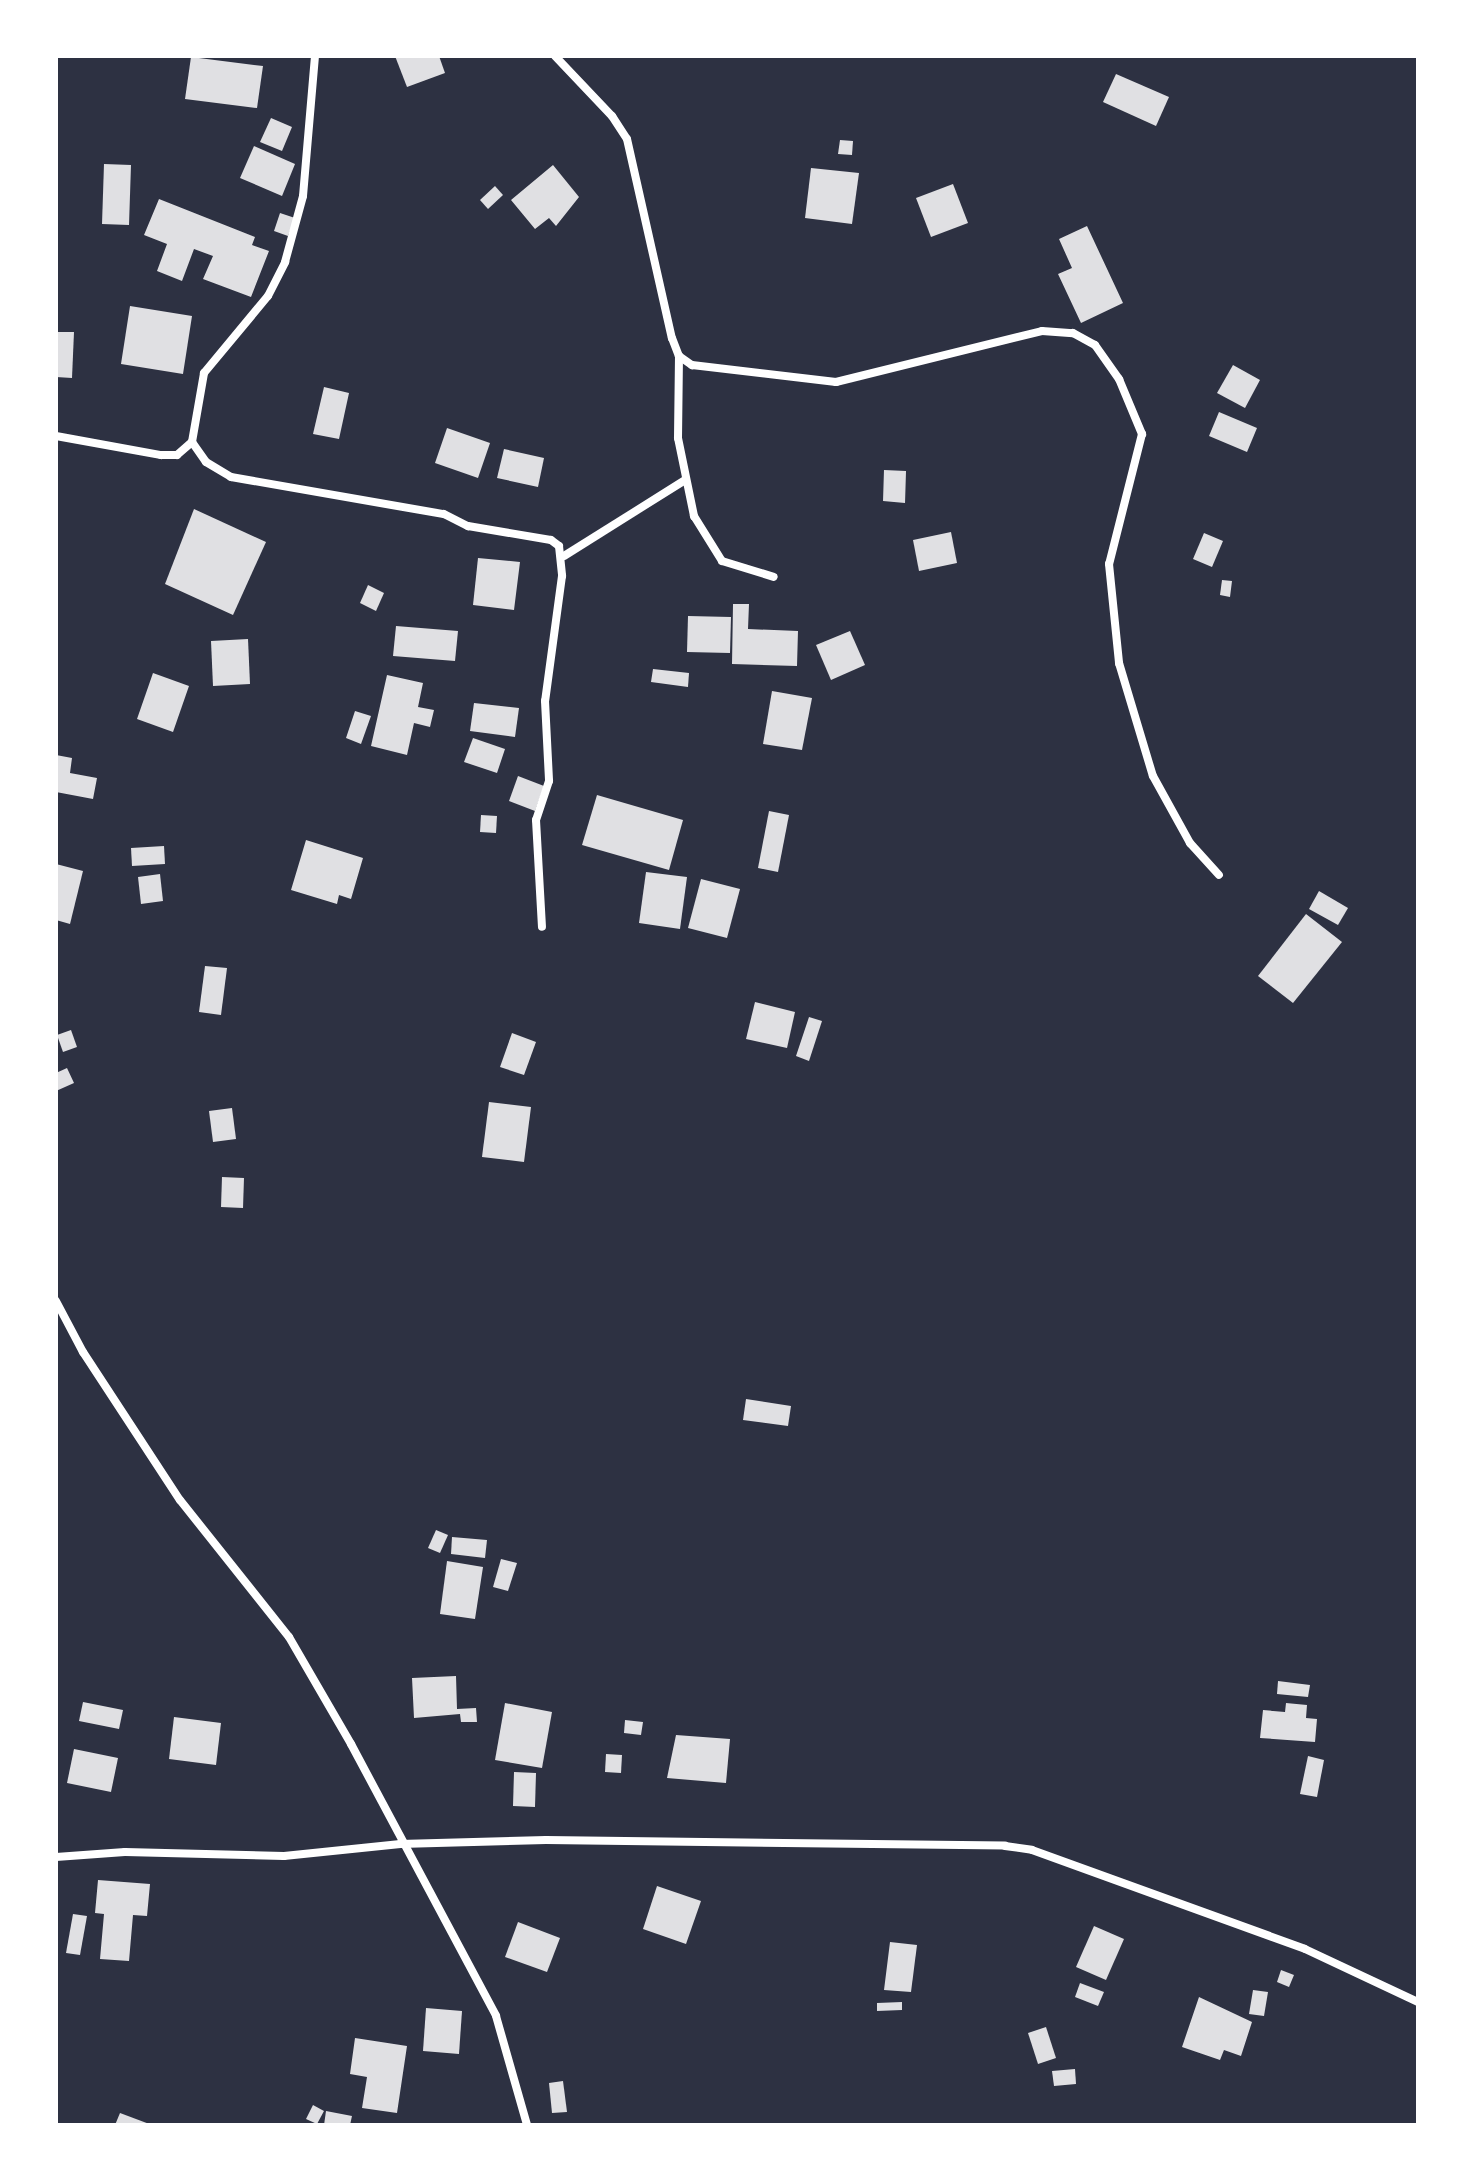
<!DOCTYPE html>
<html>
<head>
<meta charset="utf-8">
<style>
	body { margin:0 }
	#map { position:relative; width:1474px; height:2181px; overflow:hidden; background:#2d3142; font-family:"PT Sans",sans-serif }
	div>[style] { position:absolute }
	.building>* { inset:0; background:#e0e0e3 }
	.minor>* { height:8px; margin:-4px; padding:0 4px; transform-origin:4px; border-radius:4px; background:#fff }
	span { translate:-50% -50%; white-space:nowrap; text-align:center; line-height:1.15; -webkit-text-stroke:6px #fff; paint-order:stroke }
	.frame { position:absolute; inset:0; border:58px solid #fff; pointer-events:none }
</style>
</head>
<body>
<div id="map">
	<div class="building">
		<i style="clip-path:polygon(395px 56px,439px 56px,445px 73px,407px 87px)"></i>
		<i style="clip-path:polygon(191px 57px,263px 66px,257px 108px,185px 99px)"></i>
		<i style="clip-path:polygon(1116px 74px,1169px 97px,1156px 126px,1103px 102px)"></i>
		<i style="clip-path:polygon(271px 118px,292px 127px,282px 151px,260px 142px)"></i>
		<i style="clip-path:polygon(840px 140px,853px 141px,852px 155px,838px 154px)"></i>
		<i style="clip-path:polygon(254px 146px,295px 164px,282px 196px,240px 178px)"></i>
		<i style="clip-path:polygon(104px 164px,131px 165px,129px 225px,102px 224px)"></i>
		<i style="clip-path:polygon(553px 165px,579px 197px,556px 226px,549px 218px,535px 229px,511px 200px)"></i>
		<i style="clip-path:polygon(811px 168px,859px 173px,852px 224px,805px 218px)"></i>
		<i style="clip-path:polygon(953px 184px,968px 223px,931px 237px,916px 198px)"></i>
		<i style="clip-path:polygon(495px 186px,503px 195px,488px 209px,480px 200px)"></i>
		<i style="clip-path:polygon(159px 199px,255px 237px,252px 245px,269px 251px,251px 297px,203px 279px,213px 256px,194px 249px,182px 281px,157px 271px,167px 244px,144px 235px)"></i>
		<i style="clip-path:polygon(280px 213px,295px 218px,288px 236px,274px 231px)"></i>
		<i style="clip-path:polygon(1087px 226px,1123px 303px,1081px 323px,1058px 274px,1072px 268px,1059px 239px)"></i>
		<i style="clip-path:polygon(130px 306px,192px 316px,183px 374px,121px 364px)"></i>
		<i style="clip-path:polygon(56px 332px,74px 332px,72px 378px,56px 377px)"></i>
		<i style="clip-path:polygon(1233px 365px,1260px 380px,1245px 408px,1217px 393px)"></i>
		<i style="clip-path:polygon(324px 387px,349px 393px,339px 439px,313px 434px)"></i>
		<i style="clip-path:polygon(1219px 412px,1257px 428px,1247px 452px,1209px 436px)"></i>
		<i style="clip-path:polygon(447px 428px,490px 443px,478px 478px,435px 463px)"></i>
		<i style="clip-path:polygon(504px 449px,544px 458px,538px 487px,497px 478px)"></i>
		<i style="clip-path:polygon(884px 470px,906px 471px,905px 503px,883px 501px)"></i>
		<i style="clip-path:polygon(194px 509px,266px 542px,233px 615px,165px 584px)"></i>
		<i style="clip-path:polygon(951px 532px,957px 563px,919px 571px,913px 540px)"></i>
		<i style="clip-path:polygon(1204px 533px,1223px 541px,1212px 567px,1193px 559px)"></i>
		<i style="clip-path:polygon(478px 558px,520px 562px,514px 610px,473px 605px)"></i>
		<i style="clip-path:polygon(1222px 580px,1232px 581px,1230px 597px,1220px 595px)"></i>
		<i style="clip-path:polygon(368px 585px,384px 593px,376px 611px,360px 603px)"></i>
		<i style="clip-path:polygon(733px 604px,749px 604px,748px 629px,798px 631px,797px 666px,732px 664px)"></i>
		<i style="clip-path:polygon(688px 616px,731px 617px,730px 653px,687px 652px)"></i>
		<i style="clip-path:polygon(396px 626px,458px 631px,455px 661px,393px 656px)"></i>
		<i style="clip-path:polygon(850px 631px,865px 665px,831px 680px,816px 645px)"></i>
		<i style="clip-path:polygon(248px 639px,250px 684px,213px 686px,211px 641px)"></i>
		<i style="clip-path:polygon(653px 669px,689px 673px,688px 687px,651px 682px)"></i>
		<i style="clip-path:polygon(153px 673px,189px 686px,173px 732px,137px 719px)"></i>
		<i style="clip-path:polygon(387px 675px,423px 683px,418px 707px,434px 710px,430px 727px,414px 723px,407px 755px,371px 746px)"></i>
		<i style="clip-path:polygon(772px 691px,812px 698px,802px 750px,763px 744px)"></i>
		<i style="clip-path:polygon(474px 703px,519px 708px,515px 737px,470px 731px)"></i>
		<i style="clip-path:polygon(355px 711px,371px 716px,361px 744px,346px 738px)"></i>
		<i style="clip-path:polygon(473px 738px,505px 749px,497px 773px,464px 762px)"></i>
		<i style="clip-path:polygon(56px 755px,72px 758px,70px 773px,97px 778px,93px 799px,56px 792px)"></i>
		<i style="clip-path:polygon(518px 776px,544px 786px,535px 811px,509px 801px)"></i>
		<i style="clip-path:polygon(597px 795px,683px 820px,669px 870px,582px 845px)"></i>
		<i style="clip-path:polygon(769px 811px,789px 815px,778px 872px,758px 868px)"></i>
		<i style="clip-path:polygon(481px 815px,497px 816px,496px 833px,480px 832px)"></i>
		<i style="clip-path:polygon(306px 840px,363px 858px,351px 899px,339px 895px,337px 904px,291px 890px)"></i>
		<i style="clip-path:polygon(164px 846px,165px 864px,132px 866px,131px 848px)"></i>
		<i style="clip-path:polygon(56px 864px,83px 871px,70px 924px,56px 920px)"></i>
		<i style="clip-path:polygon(646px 872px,687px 877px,680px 929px,639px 923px)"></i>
		<i style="clip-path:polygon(160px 874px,163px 901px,141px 904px,138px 877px)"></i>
		<i style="clip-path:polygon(701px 879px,740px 889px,727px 938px,688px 928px)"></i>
		<i style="clip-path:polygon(1319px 891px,1348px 908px,1338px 925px,1309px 909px)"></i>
		<i style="clip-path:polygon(1306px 914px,1342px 942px,1293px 1003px,1258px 976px)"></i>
		<i style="clip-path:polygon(205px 966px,227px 968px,221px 1015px,199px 1012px)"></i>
		<i style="clip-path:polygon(755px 1002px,795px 1012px,787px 1048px,746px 1039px)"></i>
		<i style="clip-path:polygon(809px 1017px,822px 1021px,809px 1061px,796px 1056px)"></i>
		<i style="clip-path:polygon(71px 1030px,77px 1047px,63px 1052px,57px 1035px)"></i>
		<i style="clip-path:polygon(512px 1033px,536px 1042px,524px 1075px,500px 1067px)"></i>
		<i style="clip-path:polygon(67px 1068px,74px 1083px,56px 1091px,56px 1073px)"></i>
		<i style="clip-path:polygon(489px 1102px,531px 1107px,524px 1162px,482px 1157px)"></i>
		<i style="clip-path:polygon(232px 1108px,236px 1139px,213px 1142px,209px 1111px)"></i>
		<i style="clip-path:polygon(222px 1177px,244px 1178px,243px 1208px,221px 1207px)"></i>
		<i style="clip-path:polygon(746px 1399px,791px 1406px,788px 1426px,743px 1420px)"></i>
		<i style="clip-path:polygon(436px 1530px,448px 1535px,440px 1553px,428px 1548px)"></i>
		<i style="clip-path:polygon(452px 1537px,487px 1540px,485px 1558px,451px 1554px)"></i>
		<i style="clip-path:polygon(501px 1559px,517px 1563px,508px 1591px,493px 1587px)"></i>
		<i style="clip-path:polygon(447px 1561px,483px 1567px,475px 1619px,440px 1614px)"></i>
		<i style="clip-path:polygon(456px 1676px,457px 1709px,476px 1708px,477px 1722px,461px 1722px,460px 1714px,414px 1718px,412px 1678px)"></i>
		<i style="clip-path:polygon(1278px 1681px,1310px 1685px,1308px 1697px,1277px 1694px)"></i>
		<i style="clip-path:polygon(83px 1702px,123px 1710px,119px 1729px,79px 1721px)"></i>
		<i style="clip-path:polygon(505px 1703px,552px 1712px,542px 1768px,495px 1760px)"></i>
		<i style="clip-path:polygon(1286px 1703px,1307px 1705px,1306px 1718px,1317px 1719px,1315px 1742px,1260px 1738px,1263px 1710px,1285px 1712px)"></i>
		<i style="clip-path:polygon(174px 1717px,221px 1723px,216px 1765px,169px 1759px)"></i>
		<i style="clip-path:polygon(625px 1720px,643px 1722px,641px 1735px,624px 1733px)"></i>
		<i style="clip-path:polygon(676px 1735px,730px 1739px,726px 1783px,667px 1778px)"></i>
		<i style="clip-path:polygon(74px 1749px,118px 1758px,111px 1792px,67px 1783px)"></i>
		<i style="clip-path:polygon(606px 1754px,622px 1755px,621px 1773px,605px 1772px)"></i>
		<i style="clip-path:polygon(1308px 1756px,1324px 1760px,1317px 1797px,1300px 1794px)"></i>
		<i style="clip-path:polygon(514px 1772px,536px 1773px,535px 1807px,513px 1806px)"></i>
		<i style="clip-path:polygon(98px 1880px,150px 1884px,147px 1916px,133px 1915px,129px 1961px,100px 1959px,104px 1914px,95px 1913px)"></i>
		<i style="clip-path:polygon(657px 1886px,701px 1901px,686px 1944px,643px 1929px)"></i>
		<i style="clip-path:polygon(73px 1914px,87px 1916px,80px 1955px,66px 1953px)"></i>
		<i style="clip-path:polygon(518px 1922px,560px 1938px,547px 1972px,505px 1957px)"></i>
		<i style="clip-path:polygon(1094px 1926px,1124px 1939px,1106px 1980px,1076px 1967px)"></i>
		<i style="clip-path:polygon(890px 1942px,917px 1945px,911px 1992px,884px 1990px)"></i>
		<i style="clip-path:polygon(1281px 1970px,1294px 1975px,1289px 1987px,1277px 1982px)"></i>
		<i style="clip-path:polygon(1080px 1983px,1104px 1992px,1098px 2006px,1075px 1997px)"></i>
		<i style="clip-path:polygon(1253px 1990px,1268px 1992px,1264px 2016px,1249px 2014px)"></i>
		<i style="clip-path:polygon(1199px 1997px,1252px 2022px,1241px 2056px,1224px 2050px,1220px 2060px,1182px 2047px)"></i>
		<i style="clip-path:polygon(902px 2002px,902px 2010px,877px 2011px,877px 2003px)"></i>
		<i style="clip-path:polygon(426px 2008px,462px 2011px,459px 2054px,423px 2051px)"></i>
		<i style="clip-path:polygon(1046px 2027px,1056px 2058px,1038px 2064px,1028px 2033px)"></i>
		<i style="clip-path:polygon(355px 2038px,407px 2046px,397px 2113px,362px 2108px,367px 2077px,350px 2074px)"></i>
		<i style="clip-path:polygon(1075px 2069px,1076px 2084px,1054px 2086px,1052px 2071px)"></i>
		<i style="clip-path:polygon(563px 2081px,567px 2112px,552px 2113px,549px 2083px)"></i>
		<i style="clip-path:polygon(313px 2105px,324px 2111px,317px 2124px,306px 2119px)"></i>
		<i style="clip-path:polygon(326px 2111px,352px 2116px,350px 2125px,324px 2125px)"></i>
		<i style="clip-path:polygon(120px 2113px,152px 2125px,115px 2125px)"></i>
	</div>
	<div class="minor">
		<i style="left:555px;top:56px;width:83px;rotate:46.5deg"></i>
		<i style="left:612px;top:116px;width:27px;rotate:57deg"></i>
		<i style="left:627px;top:139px;width:204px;rotate:77.3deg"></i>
		<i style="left:672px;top:338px;width:19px;rotate:69deg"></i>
		<i style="left:679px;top:356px;width:16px;rotate:35deg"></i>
		<i style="left:692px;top:365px;width:145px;rotate:6.7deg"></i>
		<i style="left:836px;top:382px;width:212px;rotate:-13.9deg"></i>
		<i style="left:1042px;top:331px;width:31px;rotate:4deg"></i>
		<i style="left:1073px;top:333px;width:25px;rotate:29deg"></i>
		<i style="left:1095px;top:345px;width:42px;rotate:54.8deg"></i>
		<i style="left:1119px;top:379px;width:60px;rotate:67.3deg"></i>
		<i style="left:1142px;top:434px;width:134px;rotate:104.2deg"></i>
		<i style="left:1109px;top:564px;width:100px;rotate:84.2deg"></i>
		<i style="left:1119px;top:663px;width:118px;rotate:73.3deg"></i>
		<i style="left:1153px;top:776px;width:77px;rotate:61.1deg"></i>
		<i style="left:1190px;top:843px;width:43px;rotate:47.8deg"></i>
		<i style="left:679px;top:356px;width:82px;rotate:90.7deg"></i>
		<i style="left:678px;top:438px;width:80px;rotate:78.4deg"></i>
		<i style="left:694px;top:516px;width:53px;rotate:58.1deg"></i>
		<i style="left:722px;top:561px;width:54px;rotate:17.1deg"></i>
		<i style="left:56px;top:436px;width:107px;rotate:10.3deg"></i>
		<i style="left:161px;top:455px;width:16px"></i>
		<i style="left:177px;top:455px;width:20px;rotate:-41deg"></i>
		<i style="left:192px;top:442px;width:70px;rotate:-80.1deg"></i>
		<i style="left:204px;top:373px;width:100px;rotate:-50.3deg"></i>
		<i style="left:268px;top:296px;width:38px;rotate:-63deg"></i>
		<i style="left:285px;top:262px;width:68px;rotate:-74.7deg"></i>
		<i style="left:303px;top:196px;width:141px;rotate:-85.1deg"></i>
		<i style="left:192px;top:442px;width:24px;rotate:55deg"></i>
		<i style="left:206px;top:462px;width:29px;rotate:31deg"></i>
		<i style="left:231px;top:477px;width:216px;rotate:9.9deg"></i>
		<i style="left:444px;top:514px;width:27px;rotate:27deg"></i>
		<i style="left:468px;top:526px;width:84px;rotate:9.6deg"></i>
		<i style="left:551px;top:540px;width:10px;rotate:37deg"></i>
		<i style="left:559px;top:546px;width:30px;rotate:84deg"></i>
		<i style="left:562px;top:576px;width:126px;rotate:97.7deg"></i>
		<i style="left:545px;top:701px;width:80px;rotate:87.1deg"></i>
		<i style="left:549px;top:781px;width:41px;rotate:108.4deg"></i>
		<i style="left:536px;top:820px;width:107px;rotate:86.8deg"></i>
		<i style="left:564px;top:556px;width:143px;rotate:-32.1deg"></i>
		<i style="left:56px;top:1301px;width:58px;rotate:62.1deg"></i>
		<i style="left:83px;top:1352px;width:177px;rotate:56.8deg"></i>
		<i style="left:180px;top:1500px;width:175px;rotate:51.5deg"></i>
		<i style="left:289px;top:1637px;width:124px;rotate:59.9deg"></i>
		<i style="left:351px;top:1744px;width:308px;rotate:61.9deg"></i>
		<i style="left:496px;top:2016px;width:113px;rotate:74.1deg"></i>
		<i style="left:56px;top:1857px;width:69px;rotate:-4.1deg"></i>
		<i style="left:125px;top:1852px;width:159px;rotate:1.4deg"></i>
		<i style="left:284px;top:1856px;width:117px;rotate:-5.9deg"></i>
		<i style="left:400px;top:1844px;width:146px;rotate:-1.6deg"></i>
		<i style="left:546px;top:1840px;width:459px;rotate:0.7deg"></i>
		<i style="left:1005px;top:1846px;width:27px;rotate:8deg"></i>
		<i style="left:1032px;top:1850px;width:290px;rotate:19.9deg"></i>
		<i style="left:1305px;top:1949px;width:125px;rotate:25.1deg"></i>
	</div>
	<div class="frame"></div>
</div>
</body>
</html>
